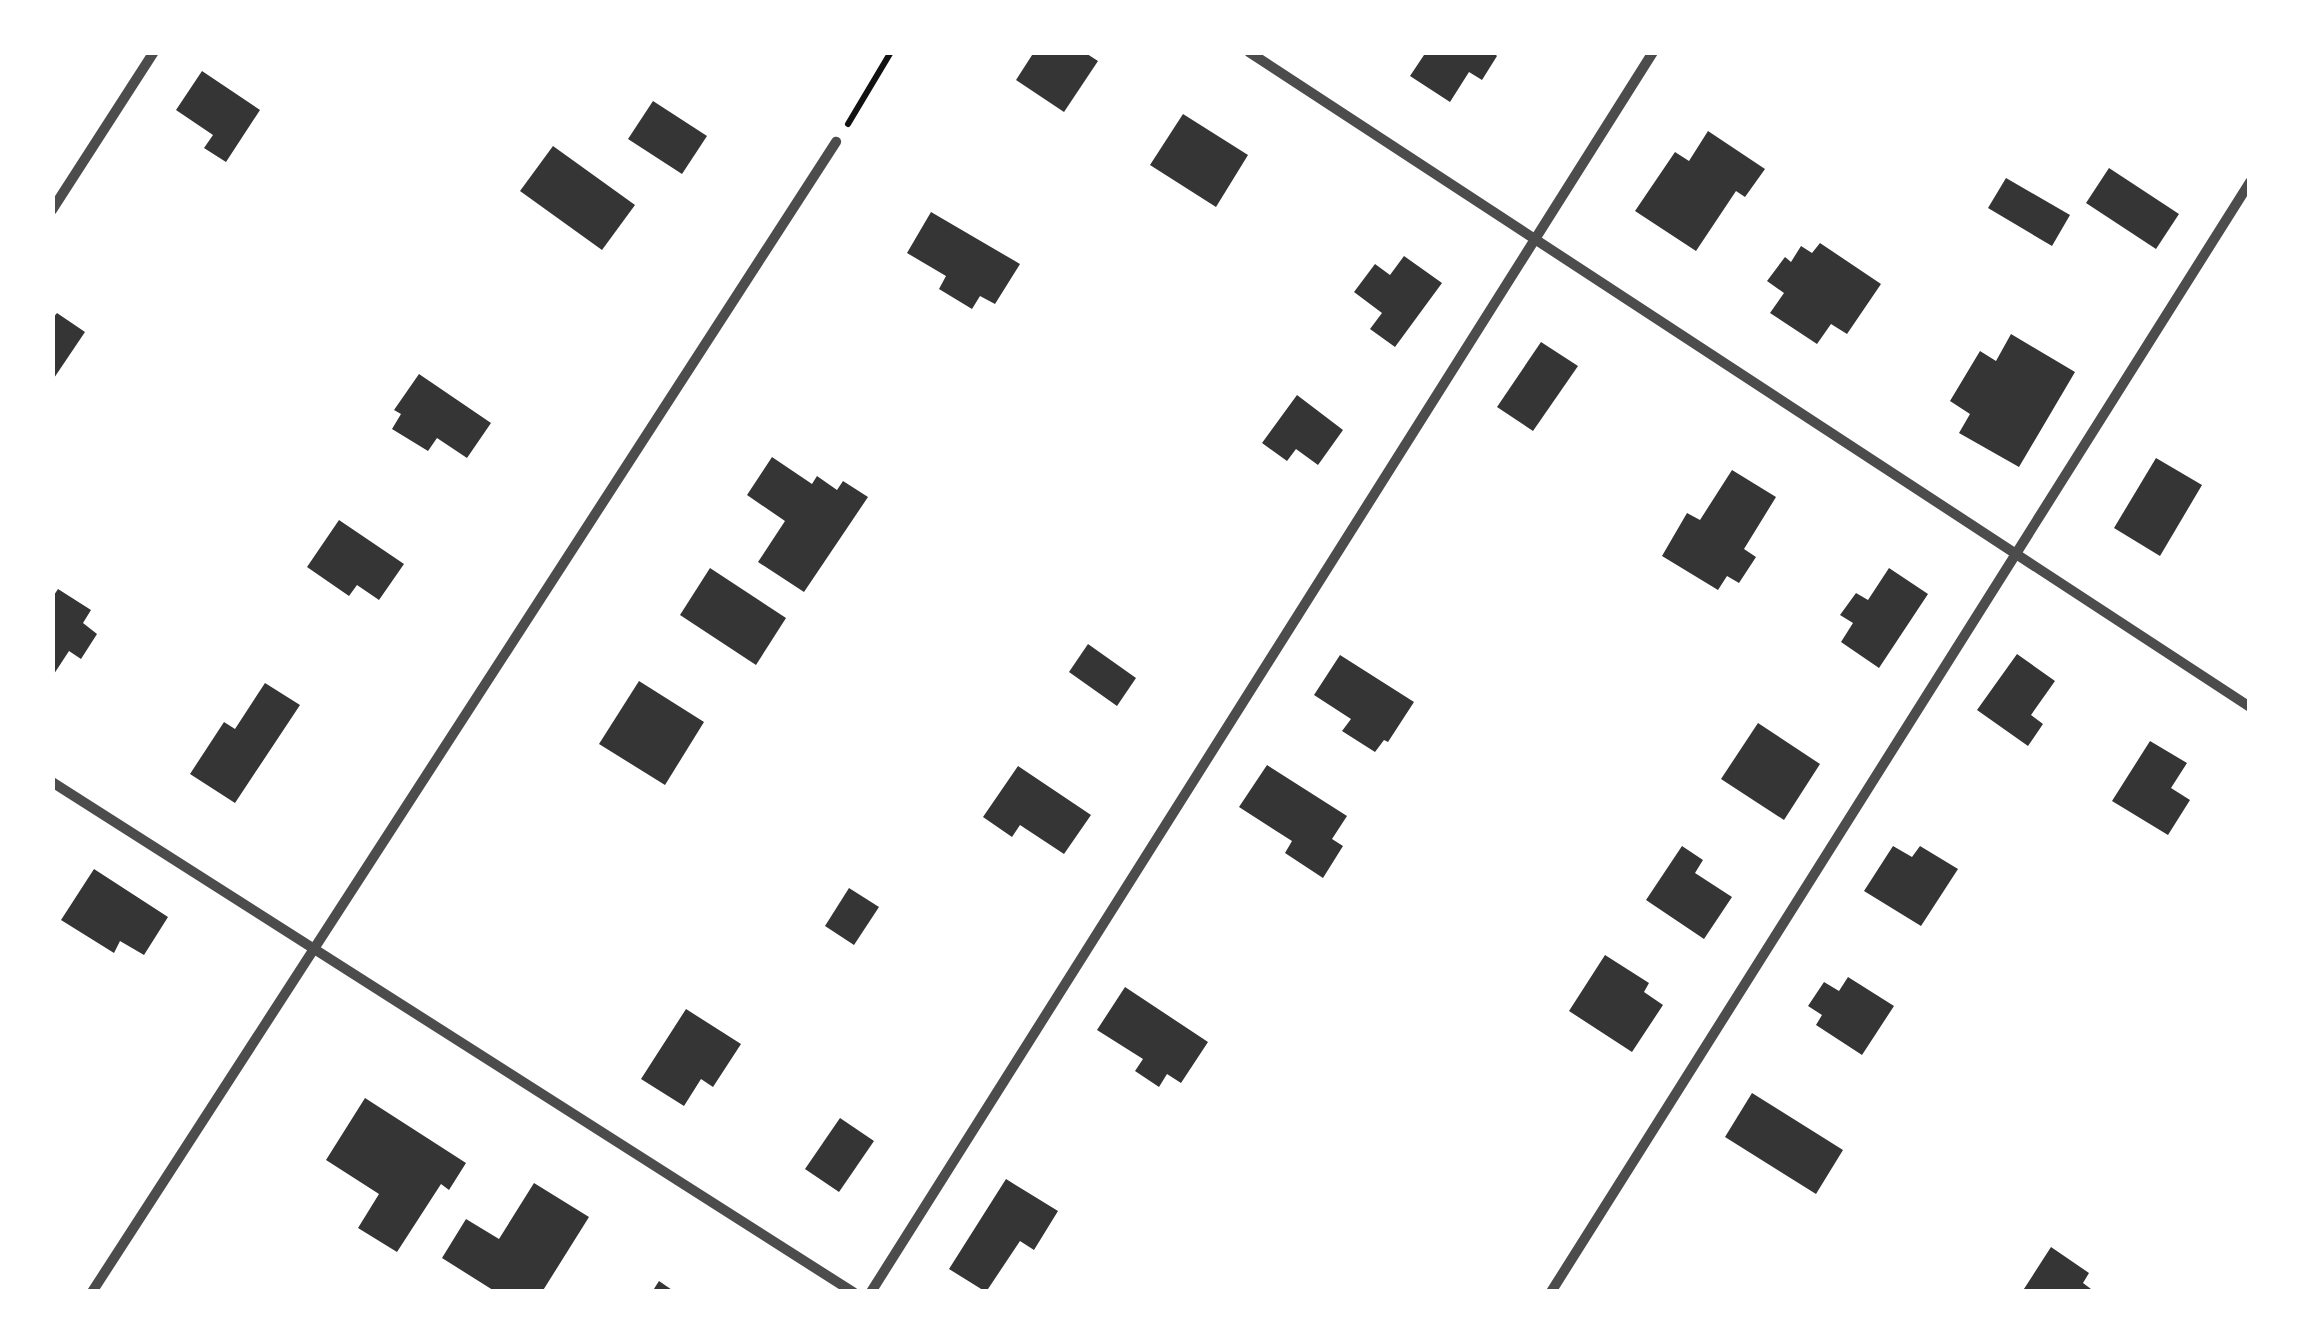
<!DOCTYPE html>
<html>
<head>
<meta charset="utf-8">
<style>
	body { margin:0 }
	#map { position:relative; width:2302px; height:1344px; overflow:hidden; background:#fff; font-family:Manrope,sans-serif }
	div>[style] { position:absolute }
	.building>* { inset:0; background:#353535 }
	.path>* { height:6px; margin:-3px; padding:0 3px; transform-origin:3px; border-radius:3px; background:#111 }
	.minor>* { height:10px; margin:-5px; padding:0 5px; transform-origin:5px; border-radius:5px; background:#4c4c4c }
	span { translate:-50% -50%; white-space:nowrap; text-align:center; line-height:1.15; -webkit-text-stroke:8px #fff; paint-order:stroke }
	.frame { position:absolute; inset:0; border:55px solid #fff; pointer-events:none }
</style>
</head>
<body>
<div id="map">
	<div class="building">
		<i style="clip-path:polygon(1034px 52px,1084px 52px,1098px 61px,1064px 112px,1016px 80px)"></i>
		<i style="clip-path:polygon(1426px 52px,1493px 52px,1497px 56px,1482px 80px,1469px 72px,1450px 102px,1410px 76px)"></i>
		<i style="clip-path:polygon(202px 71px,260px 110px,226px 162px,204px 148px,213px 135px,176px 110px)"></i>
		<i style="clip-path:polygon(653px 101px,707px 136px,682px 174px,628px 139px)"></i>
		<i style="clip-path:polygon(1183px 114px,1248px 155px,1216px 207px,1150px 165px)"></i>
		<i style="clip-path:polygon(1708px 131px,1765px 169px,1745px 197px,1736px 191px,1696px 251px,1635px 211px,1675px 152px,1689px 161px)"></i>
		<i style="clip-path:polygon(553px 146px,635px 205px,602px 250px,520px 191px)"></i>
		<i style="clip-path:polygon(2109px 168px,2179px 214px,2156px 249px,2086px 203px)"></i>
		<i style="clip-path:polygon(2006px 178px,2070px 215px,2052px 246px,1988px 208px)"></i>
		<i style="clip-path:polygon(931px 212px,1020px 264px,995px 304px,980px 296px,972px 309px,939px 289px,946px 276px,907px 253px)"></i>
		<i style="clip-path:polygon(1820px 243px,1881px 284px,1847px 334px,1831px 324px,1817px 344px,1770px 313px,1784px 293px,1767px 281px,1785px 257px,1791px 262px,1801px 246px,1812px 253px)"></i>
		<i style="clip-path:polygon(1404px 256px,1442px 283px,1395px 347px,1370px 329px,1382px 313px,1354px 292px,1375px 264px,1390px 275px)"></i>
		<i style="clip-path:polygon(57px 313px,85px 332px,52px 381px,52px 319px)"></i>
		<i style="clip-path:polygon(2011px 334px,2075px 372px,2019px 467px,1959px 433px,1970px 414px,1950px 401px,1980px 351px,1996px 361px)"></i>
		<i style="clip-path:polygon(1541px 342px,1578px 366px,1533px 431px,1497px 407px)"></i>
		<i style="clip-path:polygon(419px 374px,491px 423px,467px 458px,437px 438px,428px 451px,392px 429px,401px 414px,394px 410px)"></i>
		<i style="clip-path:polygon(1297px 395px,1343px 430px,1318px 465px,1296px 449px,1287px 461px,1262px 443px)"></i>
		<i style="clip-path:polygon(772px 457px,812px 484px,817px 476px,837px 490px,843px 481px,868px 497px,804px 592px,758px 562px,785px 521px,747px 495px)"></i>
		<i style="clip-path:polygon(2156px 458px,2202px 485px,2160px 556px,2114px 528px)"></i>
		<i style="clip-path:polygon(1732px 470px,1776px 497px,1744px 549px,1756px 557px,1739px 583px,1727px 576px,1718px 590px,1662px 556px,1687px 513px,1700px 520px)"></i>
		<i style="clip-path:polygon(339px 520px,404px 564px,379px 600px,357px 585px,349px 596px,307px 567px)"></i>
		<i style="clip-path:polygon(710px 568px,786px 618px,756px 665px,680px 615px)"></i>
		<i style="clip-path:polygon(1889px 568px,1928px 594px,1879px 668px,1841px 642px,1853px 623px,1840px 615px,1856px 593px,1868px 600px)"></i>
		<i style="clip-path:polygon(58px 589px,91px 610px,83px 623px,97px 634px,81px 659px,69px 651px,52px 677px,52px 598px)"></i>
		<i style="clip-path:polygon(1088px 644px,1136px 678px,1117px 706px,1069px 672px)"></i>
		<i style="clip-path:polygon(2017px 654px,2055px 681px,2031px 715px,2043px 724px,2028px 746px,1977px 710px)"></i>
		<i style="clip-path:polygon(1340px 655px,1414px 702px,1388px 742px,1384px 740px,1375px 752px,1342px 731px,1351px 719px,1314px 695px)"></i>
		<i style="clip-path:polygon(639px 681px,704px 722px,665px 785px,599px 744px)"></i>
		<i style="clip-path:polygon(265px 683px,300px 705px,235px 803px,190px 774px,224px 722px,235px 729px)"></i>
		<i style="clip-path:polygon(1758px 723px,1820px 764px,1784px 820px,1721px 779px)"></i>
		<i style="clip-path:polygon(2150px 741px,2187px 763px,2171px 788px,2190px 800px,2168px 835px,2112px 801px)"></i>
		<i style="clip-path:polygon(1267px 765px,1347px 816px,1332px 839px,1343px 846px,1323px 878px,1285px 853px,1292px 841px,1239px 807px)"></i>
		<i style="clip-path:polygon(1018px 766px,1091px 815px,1064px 854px,1020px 825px,1012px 837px,983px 817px)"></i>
		<i style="clip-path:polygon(1682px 846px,1703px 860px,1695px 873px,1732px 897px,1704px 939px,1646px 900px)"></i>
		<i style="clip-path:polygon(1893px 846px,1912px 857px,1920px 846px,1958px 869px,1921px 926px,1864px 891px)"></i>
		<i style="clip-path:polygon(94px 869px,168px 917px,144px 955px,120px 941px,114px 953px,61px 920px)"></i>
		<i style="clip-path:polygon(849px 888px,879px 907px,854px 945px,825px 926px)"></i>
		<i style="clip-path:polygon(1605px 955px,1649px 983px,1644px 992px,1663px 1005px,1632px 1052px,1569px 1011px)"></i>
		<i style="clip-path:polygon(1848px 977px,1894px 1006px,1862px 1055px,1816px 1025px,1822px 1015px,1808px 1006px,1824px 982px,1839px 991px)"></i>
		<i style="clip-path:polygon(1125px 987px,1208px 1042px,1181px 1083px,1167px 1074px,1159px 1087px,1135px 1071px,1143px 1059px,1097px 1030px)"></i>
		<i style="clip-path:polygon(686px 1009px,741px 1044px,713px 1087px,701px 1079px,684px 1106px,641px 1079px)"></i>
		<i style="clip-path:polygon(1752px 1093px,1843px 1150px,1816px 1194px,1725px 1137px)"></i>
		<i style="clip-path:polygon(365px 1098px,466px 1163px,449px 1190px,441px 1184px,397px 1252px,358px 1228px,379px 1194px,326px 1160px)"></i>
		<i style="clip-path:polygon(840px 1118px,874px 1141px,839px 1192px,805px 1169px)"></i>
		<i style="clip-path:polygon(1006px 1179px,1058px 1211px,1034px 1250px,1020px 1241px,986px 1292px,949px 1269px)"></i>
		<i style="clip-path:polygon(534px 1183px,589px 1217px,542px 1292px,496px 1292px,442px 1258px,466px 1219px,499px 1239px)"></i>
		<i style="clip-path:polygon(2051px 1247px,2089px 1273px,2083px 1283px,2095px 1292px,2022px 1292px)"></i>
		<i style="clip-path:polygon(659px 1281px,675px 1292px,652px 1292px)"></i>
	</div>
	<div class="path">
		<i style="left:848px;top:124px;width:84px;rotate:-59.2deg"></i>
	</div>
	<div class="minor">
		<i style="left:1249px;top:52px;width:1196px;rotate:33.2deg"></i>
		<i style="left:52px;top:210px;width:188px;rotate:-57.2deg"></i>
		<i style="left:52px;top:782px;width:950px;rotate:32.49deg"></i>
		<i style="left:92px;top:1292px;width:1370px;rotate:-57.1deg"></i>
		<i style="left:871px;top:1292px;width:1466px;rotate:-57.76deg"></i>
		<i style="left:1551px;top:1292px;width:1312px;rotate:-57.8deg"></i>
	</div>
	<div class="frame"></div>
</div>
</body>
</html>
